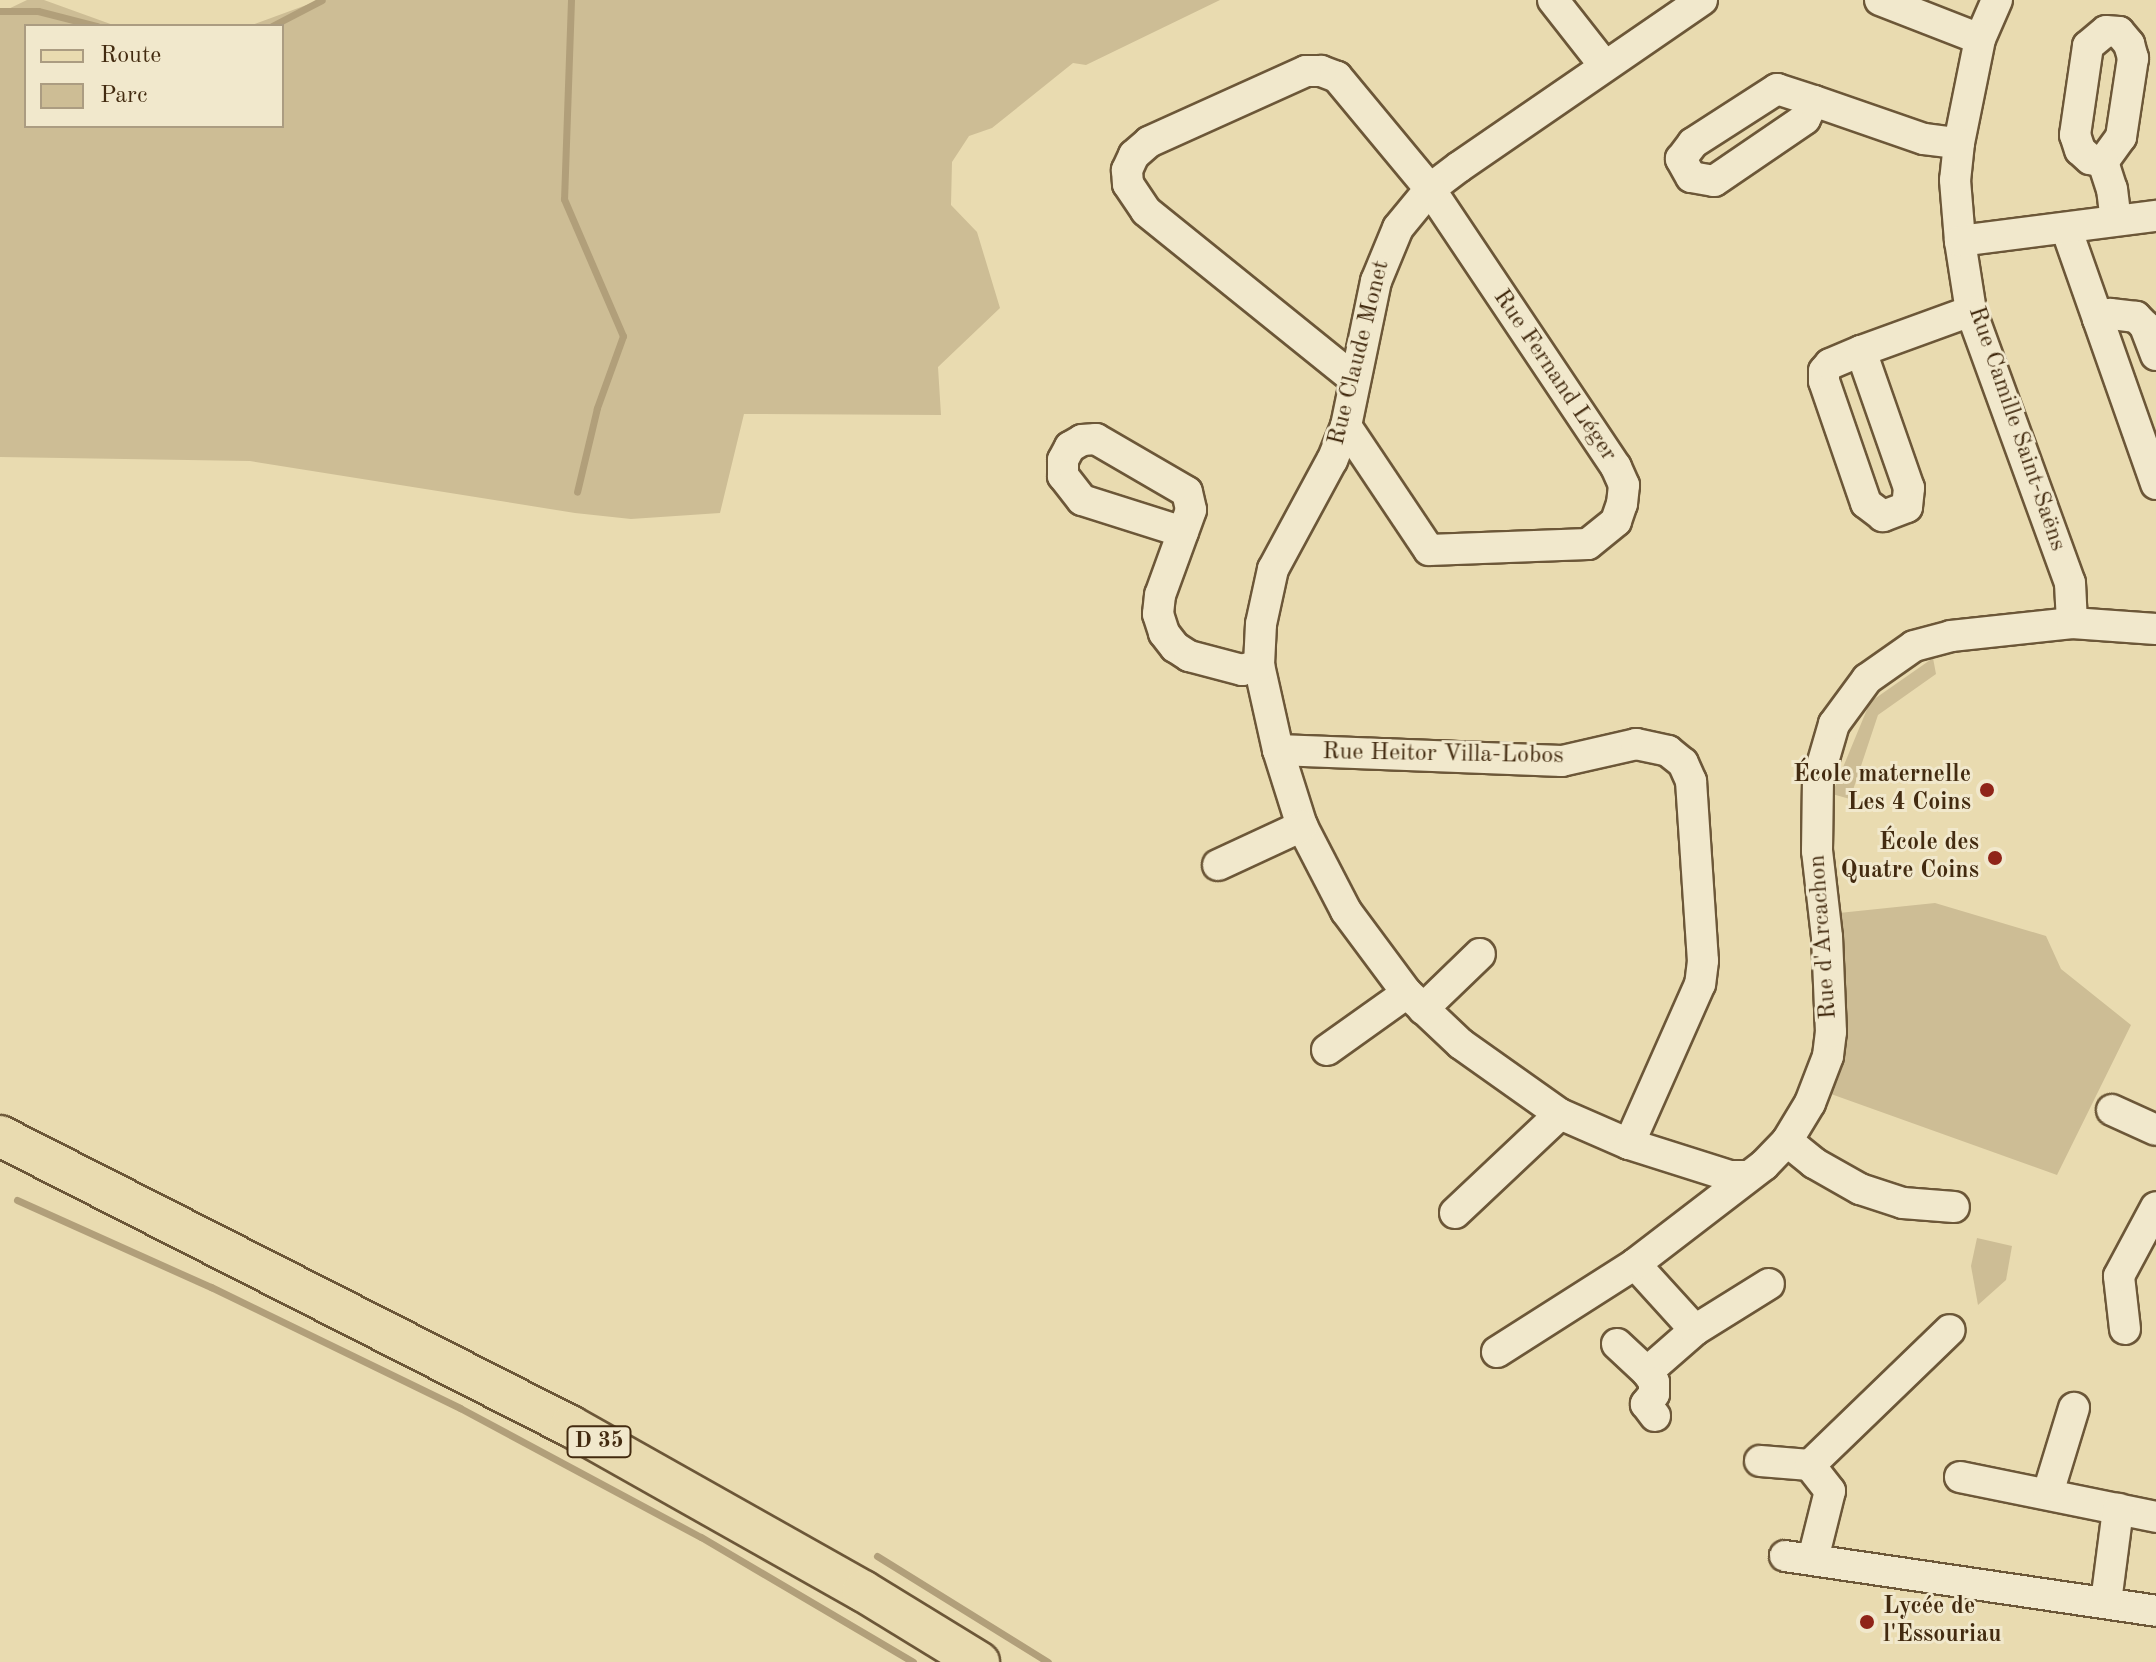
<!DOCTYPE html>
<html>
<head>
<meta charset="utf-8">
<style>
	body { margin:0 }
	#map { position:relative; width:2156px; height:1662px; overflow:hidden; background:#e9dbb0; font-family:"Old Standard TT",serif }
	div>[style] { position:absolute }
	.green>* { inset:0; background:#cdbd95 }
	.stream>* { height:7px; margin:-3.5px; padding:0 3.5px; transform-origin:3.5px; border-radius:3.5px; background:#b19f7a }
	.roads { filter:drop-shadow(2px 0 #6c5738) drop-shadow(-2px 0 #6c5738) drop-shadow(0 2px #6c5738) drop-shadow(0 -2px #6c5738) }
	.minor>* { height:30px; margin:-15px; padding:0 15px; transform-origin:15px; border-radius:15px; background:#f1e8cc }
	.major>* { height:40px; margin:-20px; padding:0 20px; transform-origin:20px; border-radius:20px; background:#e9dbb0 }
	.dots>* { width:22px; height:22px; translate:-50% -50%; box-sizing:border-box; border:4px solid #f1e8cc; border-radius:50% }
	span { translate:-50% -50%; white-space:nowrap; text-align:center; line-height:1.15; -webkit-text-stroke:6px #f1e8cc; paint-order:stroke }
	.shield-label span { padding:2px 6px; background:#f1e8cc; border:2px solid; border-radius:6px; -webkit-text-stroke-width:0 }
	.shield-label { font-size:22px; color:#432b10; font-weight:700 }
	.street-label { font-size:24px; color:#432b10 }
	.poi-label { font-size:24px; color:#432b10; font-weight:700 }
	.right { translate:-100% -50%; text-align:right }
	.left { translate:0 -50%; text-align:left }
	.legend { position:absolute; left:24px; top:24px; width:260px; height:104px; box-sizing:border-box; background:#f1e8cc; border:2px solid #ab9c81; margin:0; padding:10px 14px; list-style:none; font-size:24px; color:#432b10 }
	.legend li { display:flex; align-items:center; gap:16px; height:40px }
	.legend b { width:40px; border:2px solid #ab9c81 }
</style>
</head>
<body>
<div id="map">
	<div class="green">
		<i style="clip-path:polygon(27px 0,44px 0,116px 26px,26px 26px,26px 126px,282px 126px,282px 26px,249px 26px,320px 0,1220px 0,1086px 65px,1073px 63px,992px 128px,969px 136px,952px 162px,951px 205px,977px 232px,1000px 308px,938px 367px,941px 415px,744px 414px,720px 513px,631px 519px,575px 513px,250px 461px,0 457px,0 13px)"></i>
		<i style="clip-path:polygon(1933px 658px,1936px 674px,1878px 715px,1850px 799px,1832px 794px,1870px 702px)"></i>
		<i style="clip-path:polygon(1935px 903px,2046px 936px,2061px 969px,2131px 1025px,2057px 1175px,1831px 1094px,1848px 1032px,1839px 913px)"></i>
		<i style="clip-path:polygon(1977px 1238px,2012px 1246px,2006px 1280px,1978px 1305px,1971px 1266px)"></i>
	</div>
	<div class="stream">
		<i style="left:571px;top:0;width:199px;rotate:92deg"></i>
		<i style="left:564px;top:199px;width:149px;rotate:66.7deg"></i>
		<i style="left:623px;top:336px;width:77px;rotate:109.9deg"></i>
		<i style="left:597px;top:408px;width:86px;rotate:103.4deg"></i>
		<i style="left:0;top:11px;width:38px"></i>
		<i style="left:38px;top:11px;width:61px;rotate:14.3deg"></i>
		<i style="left:272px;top:26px;width:56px;rotate:-27.5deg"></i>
		<i style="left:17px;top:1200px;width:213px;rotate:24.2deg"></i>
		<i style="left:211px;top:1287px;width:277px;rotate:25.9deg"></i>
		<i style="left:460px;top:1408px;width:273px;rotate:28.2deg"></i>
		<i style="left:701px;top:1537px;width:246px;rotate:30.5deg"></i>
		<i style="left:877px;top:1556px;width:201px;rotate:31.8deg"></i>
	</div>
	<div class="roads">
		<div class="minor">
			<i style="left:1553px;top:0;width:83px;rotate:51.9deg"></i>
			<i style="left:1702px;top:0;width:295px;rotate:145.5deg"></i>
			<i style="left:1459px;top:167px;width:36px;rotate:143deg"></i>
			<i style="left:1430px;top:189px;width:50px;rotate:129.4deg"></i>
			<i style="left:1398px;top:228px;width:57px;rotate:112.5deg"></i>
			<i style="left:1376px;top:281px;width:148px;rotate:101.7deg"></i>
			<i style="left:1346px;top:426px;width:37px;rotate:112deg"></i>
			<i style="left:1332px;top:460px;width:124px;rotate:118.4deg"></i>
			<i style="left:1273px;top:569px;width:56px;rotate:102.3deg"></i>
			<i style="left:1261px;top:624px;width:41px;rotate:92.8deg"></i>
			<i style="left:1259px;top:665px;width:87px;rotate:77.4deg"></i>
			<i style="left:1278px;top:750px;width:80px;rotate:72.5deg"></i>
			<i style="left:1302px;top:826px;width:96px;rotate:62.6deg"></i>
			<i style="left:1346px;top:911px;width:102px;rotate:53.4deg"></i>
			<i style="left:1407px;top:993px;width:74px;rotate:43.4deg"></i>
			<i style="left:1461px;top:1044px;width:121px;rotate:35.3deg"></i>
			<i style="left:1560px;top:1114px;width:75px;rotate:23.5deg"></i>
			<i style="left:1629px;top:1144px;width:106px;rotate:17.6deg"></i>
			<i style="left:1730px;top:1176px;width:15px"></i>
			<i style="left:1880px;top:0;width:107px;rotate:21.3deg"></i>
			<i style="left:1997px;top:0;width:43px;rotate:113.6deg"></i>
			<i style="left:1980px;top:39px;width:106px;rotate:101.4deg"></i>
			<i style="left:1959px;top:143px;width:37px;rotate:96deg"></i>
			<i style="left:1955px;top:180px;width:61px;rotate:85.3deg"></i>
			<i style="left:1960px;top:241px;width:71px;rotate:81.1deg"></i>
			<i style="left:1971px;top:311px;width:289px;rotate:70deg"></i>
			<i style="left:2070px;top:583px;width:40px;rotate:87.1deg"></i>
			<i style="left:2106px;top:31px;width:13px;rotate:4deg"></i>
			<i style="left:2119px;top:32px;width:16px;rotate:50deg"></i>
			<i style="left:2129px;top:44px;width:15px;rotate:74deg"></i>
			<i style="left:2133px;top:58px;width:80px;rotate:98.6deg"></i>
			<i style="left:2121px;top:137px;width:31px;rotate:126deg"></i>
			<i style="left:2103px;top:162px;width:13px;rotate:-167deg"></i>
			<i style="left:2090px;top:159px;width:13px;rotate:-138deg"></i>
			<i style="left:2080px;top:150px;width:16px;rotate:-108deg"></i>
			<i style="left:2075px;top:135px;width:90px;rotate:-81.7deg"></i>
			<i style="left:2088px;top:46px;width:23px;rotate:-40deg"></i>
			<i style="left:1814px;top:101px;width:20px;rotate:117deg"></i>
			<i style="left:1805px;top:119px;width:110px;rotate:145.7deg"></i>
			<i style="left:1714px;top:181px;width:23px;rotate:-170deg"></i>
			<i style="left:1691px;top:177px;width:21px;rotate:-119deg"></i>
			<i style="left:1681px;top:159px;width:20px;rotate:-53deg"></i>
			<i style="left:1693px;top:143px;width:100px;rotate:-32.7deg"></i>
			<i style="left:1777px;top:89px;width:39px;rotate:18deg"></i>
			<i style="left:1814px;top:101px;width:116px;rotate:19.1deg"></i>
			<i style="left:1924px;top:139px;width:35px;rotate:7deg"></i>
			<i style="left:2103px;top:162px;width:28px;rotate:72deg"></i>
			<i style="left:2112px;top:189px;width:31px;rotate:83deg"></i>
			<i style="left:2066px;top:228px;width:96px;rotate:70.6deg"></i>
			<i style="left:1960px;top:241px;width:198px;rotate:-7.3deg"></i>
			<i style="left:1861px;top:351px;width:145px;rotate:70.7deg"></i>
			<i style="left:1909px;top:488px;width:19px;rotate:96deg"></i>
			<i style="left:1907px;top:507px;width:26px;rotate:159deg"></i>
			<i style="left:1883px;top:516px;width:21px;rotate:-143deg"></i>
			<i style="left:1866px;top:503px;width:129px;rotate:-109deg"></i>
			<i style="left:1824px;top:381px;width:10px;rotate:-90deg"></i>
			<i style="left:1824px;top:371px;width:9px;rotate:-49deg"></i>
			<i style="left:1830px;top:364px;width:34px;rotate:-23deg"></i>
			<i style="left:1861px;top:351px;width:117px;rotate:-20deg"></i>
			<i style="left:2156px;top:355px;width:31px;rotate:-111deg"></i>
			<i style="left:2145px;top:326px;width:13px;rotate:-135deg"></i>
			<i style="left:2136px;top:317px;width:26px;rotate:-173deg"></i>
			<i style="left:2110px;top:314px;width:13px;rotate:157deg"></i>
			<i style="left:2098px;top:319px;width:175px;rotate:70.6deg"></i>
			<i style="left:1346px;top:426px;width:149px;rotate:56.2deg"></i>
			<i style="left:1429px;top:550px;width:159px;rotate:-2.2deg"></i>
			<i style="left:1588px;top:544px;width:36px;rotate:-39deg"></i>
			<i style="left:1616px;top:521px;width:18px;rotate:-71deg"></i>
			<i style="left:1622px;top:504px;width:19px;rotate:-84deg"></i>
			<i style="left:1624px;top:485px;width:20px;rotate:-114deg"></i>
			<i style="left:1616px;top:467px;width:334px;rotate:-123.8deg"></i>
			<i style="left:1430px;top:189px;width:146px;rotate:-129.7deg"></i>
			<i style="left:1337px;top:77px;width:17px;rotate:-159deg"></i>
			<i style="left:1321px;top:71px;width:15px;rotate:180deg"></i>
			<i style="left:1306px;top:71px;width:172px;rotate:155.7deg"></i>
			<i style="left:1149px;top:142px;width:20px;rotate:139deg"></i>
			<i style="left:1134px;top:155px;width:17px;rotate:115deg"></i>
			<i style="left:1127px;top:170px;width:14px;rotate:86deg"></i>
			<i style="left:1128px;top:184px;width:32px;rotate:56deg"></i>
			<i style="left:1146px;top:211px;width:267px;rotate:38.9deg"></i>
			<i style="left:1183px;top:532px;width:106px;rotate:-162.4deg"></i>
			<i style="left:1082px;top:500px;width:31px;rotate:-128deg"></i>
			<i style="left:1063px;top:476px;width:16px;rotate:-90deg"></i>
			<i style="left:1063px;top:460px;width:15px;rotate:-62deg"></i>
			<i style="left:1070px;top:447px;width:14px;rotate:-30deg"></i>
			<i style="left:1082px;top:440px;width:14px;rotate:-4deg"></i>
			<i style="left:1096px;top:439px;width:105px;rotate:30.2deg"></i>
			<i style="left:1187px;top:492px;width:18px;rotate:77deg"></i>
			<i style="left:1191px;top:510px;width:90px;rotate:110deg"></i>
			<i style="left:1160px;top:595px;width:19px;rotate:96deg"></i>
			<i style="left:1158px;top:614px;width:20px;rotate:72deg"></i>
			<i style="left:1164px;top:633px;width:18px;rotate:52deg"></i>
			<i style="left:1175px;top:647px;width:17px;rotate:33deg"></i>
			<i style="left:1189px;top:656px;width:55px;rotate:14.8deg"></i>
			<i style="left:1242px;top:670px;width:18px;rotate:-16deg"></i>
			<i style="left:1278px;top:750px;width:284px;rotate:2.2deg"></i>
			<i style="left:1562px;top:761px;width:76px;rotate:-12.9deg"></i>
			<i style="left:1636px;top:744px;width:33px;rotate:12deg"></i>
			<i style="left:1668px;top:751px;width:19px;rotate:39deg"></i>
			<i style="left:1683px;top:763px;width:20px;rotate:66deg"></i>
			<i style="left:1691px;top:781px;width:180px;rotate:86.2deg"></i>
			<i style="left:1703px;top:961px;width:23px;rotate:97deg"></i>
			<i style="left:1700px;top:984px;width:175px;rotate:113.9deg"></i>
			<i style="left:1218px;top:865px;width:93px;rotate:-24.9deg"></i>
			<i style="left:1423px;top:1009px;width:79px;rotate:-44deg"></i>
			<i style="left:1327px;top:1050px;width:98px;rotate:-35.5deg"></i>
			<i style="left:2112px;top:1110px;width:48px;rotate:24.4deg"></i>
			<i style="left:1787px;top:1141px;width:35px;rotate:39deg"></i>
			<i style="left:1814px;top:1163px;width:53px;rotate:29.5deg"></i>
			<i style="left:1860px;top:1189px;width:45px;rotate:18deg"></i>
			<i style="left:1903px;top:1203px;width:51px;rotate:4.5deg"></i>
			<i style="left:1455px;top:1213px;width:144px;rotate:-43.3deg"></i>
			<i style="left:1635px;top:1264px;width:89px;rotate:47.7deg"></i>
			<i style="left:2125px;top:1329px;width:53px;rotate:-96.5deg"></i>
			<i style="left:2119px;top:1276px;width:78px;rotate:-61.8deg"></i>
			<i style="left:1617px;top:1344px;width:41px;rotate:43deg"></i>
			<i style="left:1647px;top:1372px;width:64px;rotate:-41.2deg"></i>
			<i style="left:1695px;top:1330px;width:87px;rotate:-31.9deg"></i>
			<i style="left:1497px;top:1352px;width:164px;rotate:-32.5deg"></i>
			<i style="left:1635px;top:1264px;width:163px;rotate:-37.5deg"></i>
			<i style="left:1764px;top:1165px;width:33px;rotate:-46deg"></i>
			<i style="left:1787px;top:1141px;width:44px;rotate:-58.8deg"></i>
			<i style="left:1810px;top:1103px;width:50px;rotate:-69deg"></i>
			<i style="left:1828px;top:1056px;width:24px;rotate:-83deg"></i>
			<i style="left:1831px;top:1032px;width:95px;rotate:-92.4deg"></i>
			<i style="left:1827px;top:937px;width:87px;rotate:-96.6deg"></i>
			<i style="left:1817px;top:851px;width:72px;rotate:-89.2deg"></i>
			<i style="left:1818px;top:779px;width:57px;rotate:-73.8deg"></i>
			<i style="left:1834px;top:724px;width:56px;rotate:-53.7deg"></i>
			<i style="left:1867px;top:679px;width:57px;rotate:-35.1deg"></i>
			<i style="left:1914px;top:646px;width:38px;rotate:-15deg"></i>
			<i style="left:1951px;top:636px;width:122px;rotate:-6.1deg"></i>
			<i style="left:2072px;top:623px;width:84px;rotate:4.1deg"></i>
			<i style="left:1647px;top:1372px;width:12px;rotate:55deg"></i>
			<i style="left:1654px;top:1382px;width:12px;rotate:90deg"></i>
			<i style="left:1654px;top:1394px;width:13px;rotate:129deg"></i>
			<i style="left:1646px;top:1404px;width:15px;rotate:53deg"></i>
			<i style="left:1760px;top:1461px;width:50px;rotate:4.6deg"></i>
			<i style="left:1960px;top:1477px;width:200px;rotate:11.5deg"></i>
			<i style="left:2048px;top:1493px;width:89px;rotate:-73deg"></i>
			<i style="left:1785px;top:1556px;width:375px;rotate:8.4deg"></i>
			<i style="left:1813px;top:1559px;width:70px;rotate:-76deg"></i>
			<i style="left:1830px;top:1491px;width:33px;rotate:-128deg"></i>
			<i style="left:1810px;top:1465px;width:194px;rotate:-44deg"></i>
			<i style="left:2106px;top:1602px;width:94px;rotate:-82.6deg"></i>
		</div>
		<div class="major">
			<i style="left:0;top:1136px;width:640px;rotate:26.97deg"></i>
			<i style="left:570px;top:1426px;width:336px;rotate:29.4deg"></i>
			<i style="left:863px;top:1591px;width:136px;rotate:31.5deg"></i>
		</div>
	</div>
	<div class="dots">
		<i style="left:1987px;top:790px;background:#8f2418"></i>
		<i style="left:1995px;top:858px;background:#8f2418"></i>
		<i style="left:1867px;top:1622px;background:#8f2418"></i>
	</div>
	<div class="shield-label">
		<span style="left:599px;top:1442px">D 35</span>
	</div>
	<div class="street-label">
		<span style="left:1360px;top:353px;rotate:-76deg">Rue Claude Monet</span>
		<span style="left:1554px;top:376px;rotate:56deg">Rue Fernand Léger</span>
		<span style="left:2016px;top:429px;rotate:71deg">Rue Camille Saint-Saëns</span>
		<span style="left:1443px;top:755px;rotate:1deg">Rue Heitor Villa-Lobos</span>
		<span style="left:1824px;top:937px;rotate:-94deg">Rue d'Arcachon</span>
	</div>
	<div class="poi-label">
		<span class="right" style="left:1971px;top:790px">École maternelle<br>Les 4 Coins</span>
		<span class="right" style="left:1979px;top:858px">École des<br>Quatre Coins</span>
		<span class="left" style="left:1883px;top:1622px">Lycée de<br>l'Essouriau</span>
	</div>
	<ul class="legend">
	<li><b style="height:10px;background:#e9dbb0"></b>Route</li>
	<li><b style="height:22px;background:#cdbd95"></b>Parc</li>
	</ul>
</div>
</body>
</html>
